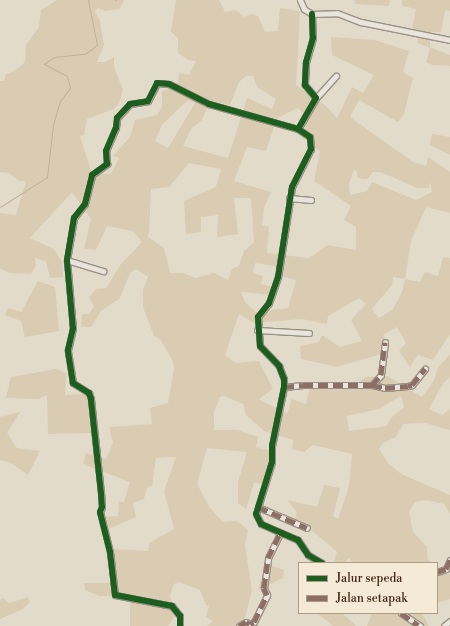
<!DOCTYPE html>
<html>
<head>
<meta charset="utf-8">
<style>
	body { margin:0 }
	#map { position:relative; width:450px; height:626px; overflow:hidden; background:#e3dbc9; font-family:"Libre Bodoni",serif }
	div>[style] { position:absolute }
	.green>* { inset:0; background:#d9ccb3 }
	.stream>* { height:1px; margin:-0.5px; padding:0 0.5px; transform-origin:0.5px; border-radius:0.5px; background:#c2b299 }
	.roads { filter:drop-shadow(1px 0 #9a9185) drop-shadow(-1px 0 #9a9185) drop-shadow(0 1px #9a9185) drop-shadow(0 -1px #9a9185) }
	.minor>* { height:5px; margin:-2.5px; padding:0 2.5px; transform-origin:2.5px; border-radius:2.5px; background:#e9e4dc }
	.quiet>* { height:5px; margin-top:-2.5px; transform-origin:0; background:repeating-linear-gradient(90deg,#8d6e63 0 10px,transparent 0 15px) }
	.cycleway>* { height:6px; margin:-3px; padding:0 3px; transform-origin:3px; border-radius:3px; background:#1b5e20 }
	span { translate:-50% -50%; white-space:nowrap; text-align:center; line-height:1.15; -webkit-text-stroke:3px #f4ead5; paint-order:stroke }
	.legend { position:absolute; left:298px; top:562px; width:140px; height:52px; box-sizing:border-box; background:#f4ead5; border:1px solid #ad9c88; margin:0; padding:5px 7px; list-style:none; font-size:12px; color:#432614 }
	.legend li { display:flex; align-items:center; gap:8px; height:20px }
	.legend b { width:20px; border:1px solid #ad9c88 }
</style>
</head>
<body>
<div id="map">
	<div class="green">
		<i style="clip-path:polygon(evenodd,57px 0,124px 0,120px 9px,105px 11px,98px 8px,95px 11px,100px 21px,104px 45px,97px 62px,105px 62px,114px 57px,114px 67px,123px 90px,119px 104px,114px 109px,87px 119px,84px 135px,80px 136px,92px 174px,111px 174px,119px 158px,113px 156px,130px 137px,135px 120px,157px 115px,162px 107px,162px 92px,178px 82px,179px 73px,189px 75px,196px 61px,188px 60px,178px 53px,178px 38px,171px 32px,176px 0,219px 0,225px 12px,236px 10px,244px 17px,252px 14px,258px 16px,265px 32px,278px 31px,280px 8px,300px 11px,296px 85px,326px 106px,337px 118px,352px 87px,363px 93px,374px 75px,332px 55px,331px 37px,375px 40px,409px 51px,403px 72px,413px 78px,404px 114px,398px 122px,359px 100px,350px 117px,413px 162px,426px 166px,428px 157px,450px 172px,450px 213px,426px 207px,411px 241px,405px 279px,420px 282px,425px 272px,438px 276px,443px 257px,450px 258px,450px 334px,433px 360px,418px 355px,410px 367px,399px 351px,406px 343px,397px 327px,383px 335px,389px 345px,381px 354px,337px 367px,301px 359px,300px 346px,319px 342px,322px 335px,340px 347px,362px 341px,351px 320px,366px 304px,359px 298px,328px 316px,327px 324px,302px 319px,254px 323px,239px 314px,225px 355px,236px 363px,259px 361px,273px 389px,259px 399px,287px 414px,292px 399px,306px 404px,310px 386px,354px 385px,366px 377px,387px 376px,422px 397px,433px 382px,438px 368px,450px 354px,450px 377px,444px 382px,429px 409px,442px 415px,450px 409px,450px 430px,425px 423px,403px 424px,396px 437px,383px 443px,379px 449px,388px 463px,401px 474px,450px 495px,450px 514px,444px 504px,426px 500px,415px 502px,409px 512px,413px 532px,427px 547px,428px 560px,431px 563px,352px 563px,349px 558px,344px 563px,333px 563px,337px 552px,310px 529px,294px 522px,297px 512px,287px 500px,317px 507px,324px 485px,340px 488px,333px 516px,338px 519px,349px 486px,352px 454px,313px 445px,304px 452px,292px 449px,293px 440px,264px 431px,246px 415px,243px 404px,224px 396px,220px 397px,214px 412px,214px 430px,237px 430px,258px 437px,256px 447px,272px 451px,264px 484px,254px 483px,246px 509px,238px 503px,238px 482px,247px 452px,207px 448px,198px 481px,198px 486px,210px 508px,223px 522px,237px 521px,248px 530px,245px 545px,252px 590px,245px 618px,249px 626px,207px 626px,213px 621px,206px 617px,209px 606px,206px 605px,200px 590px,179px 582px,174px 584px,170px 595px,175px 616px,168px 626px,130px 626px,130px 597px,99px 596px,85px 590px,84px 583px,118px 583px,113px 549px,148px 551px,149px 543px,174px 529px,164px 491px,176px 457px,156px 458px,152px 486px,147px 487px,144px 499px,133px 503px,136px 517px,108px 529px,106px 517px,118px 516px,119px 502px,124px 502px,130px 482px,83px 464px,86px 453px,106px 459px,113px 443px,109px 427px,152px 424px,150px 408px,168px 403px,174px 369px,173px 361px,160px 339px,154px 336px,143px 307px,143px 290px,148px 277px,136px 269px,130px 273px,120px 298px,101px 311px,91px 327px,81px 327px,82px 314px,89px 314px,94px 306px,89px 297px,96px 289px,106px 288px,121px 264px,142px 242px,133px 231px,107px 226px,96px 250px,84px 249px,91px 219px,72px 192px,30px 238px,54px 249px,62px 262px,63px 277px,50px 278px,46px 261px,35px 258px,36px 266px,31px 274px,10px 273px,0 269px,0 213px,16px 215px,26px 182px,18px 180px,9px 173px,0 172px,0 81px,4px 81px,6px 74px,16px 70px,25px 62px,26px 45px,39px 27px,41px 10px,57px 0,246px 76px,253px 76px,257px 87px,276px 99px,272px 109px,247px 98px,228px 158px,183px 146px,191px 129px,201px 121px,211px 101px,230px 105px,239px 82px,246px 76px,57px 0,188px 100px,195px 103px,168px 148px,155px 141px,162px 125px,188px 100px,57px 0,298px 108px,305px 115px,305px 132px,311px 146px,320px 151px,314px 181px,351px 206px,344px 220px,356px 227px,356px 250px,328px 245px,309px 258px,267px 253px,269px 227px,262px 225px,264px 208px,271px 192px,234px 181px,247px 147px,266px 151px,277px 118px,298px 108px,57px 0,189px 163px,221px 169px,216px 187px,184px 201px,186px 234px,201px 232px,201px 217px,218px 215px,217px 237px,238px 234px,234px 198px,251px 198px,254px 242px,244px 251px,239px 266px,232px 269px,228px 280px,214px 273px,196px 278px,183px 273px,170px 273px,164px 248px,147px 236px,149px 234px,151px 189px,169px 187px,189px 163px,57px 0,354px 170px,357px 171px,357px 177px,362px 179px,368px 179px,373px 172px,381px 172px,417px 188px,429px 188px,430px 182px,432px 192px,416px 200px,372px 182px,367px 191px,350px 195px,349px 184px,354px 170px,57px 0,255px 263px,275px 266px,276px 275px,296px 280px,288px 308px,256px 312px,245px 302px,241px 292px,270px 295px,272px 287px,261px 284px,263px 276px,253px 273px,255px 263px,57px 0,393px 277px,405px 279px,402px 292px,393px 309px,379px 318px,372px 309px,392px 285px,393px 277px,57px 0,401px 396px,404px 407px,390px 419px,387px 426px,349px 431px,347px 416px,379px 409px,401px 396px)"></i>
		<i style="clip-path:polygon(354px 0,390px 0,389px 6px,355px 4px)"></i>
		<i style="clip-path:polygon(402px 0,450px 0,450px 11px,445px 10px,441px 32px,430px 32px,430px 47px,450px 55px,450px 66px,432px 65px,426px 62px,430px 48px,417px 43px,420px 31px,412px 29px,416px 9px,402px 6px)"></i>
		<i style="clip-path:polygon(432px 134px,450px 137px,450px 155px,430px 145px)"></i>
		<i style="clip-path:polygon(38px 281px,55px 287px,59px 331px,25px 337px,21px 321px,5px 315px,8px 308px,21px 312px)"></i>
		<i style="clip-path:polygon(56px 369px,66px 373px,65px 395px,87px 394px,91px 397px,93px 433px,48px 434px,47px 395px,38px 399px,6px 398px,11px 377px)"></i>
		<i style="clip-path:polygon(20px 412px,7px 433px,17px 448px,40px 451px,28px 475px,11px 463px,0 460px,0 417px)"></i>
		<i style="clip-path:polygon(266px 564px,284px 570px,283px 578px,258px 590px)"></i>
		<i style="clip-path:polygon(437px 573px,450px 574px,450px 599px,437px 603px)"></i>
		<i style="clip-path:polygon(28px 597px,30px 602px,23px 609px,0 619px,0 600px,3px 598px,9px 603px)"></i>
		<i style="clip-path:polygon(317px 613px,342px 613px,356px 626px,333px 626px)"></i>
		<i style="clip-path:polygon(372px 613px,422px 613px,429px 626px,367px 626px)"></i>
	</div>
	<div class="stream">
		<i style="left:115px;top:0;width:1px"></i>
		<i style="left:0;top:207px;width:56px;rotate:-32.6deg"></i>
		<i style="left:47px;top:177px;width:52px;rotate:-83.4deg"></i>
		<i style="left:53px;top:125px;width:25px;rotate:-74deg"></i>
		<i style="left:60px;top:101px;width:16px;rotate:-52deg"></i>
		<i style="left:70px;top:88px;width:12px;rotate:-104deg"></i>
		<i style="left:67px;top:76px;width:26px;rotate:-152deg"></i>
		<i style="left:44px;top:64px;width:12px;rotate:-35deg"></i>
		<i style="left:54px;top:57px;width:31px;rotate:-6deg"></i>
		<i style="left:85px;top:54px;width:15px;rotate:-37deg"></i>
		<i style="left:97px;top:45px;width:46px;rotate:-101.3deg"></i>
	</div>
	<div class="roads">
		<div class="minor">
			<i style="left:300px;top:0;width:10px;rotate:66deg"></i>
			<i style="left:304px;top:9px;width:9px;rotate:32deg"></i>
			<i style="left:312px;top:14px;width:25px;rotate:-2deg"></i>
			<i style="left:337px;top:13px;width:26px;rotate:21deg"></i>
			<i style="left:361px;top:22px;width:91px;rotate:11.4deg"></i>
			<i style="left:312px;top:14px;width:24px;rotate:88deg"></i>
			<i style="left:313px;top:38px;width:26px;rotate:106deg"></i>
			<i style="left:306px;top:63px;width:22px;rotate:93deg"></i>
			<i style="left:305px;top:85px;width:17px;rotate:50deg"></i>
			<i style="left:316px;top:98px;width:36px;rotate:120deg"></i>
			<i style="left:298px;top:129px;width:14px;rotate:34deg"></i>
			<i style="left:310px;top:137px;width:12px;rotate:85deg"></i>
			<i style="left:311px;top:149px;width:42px;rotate:116.6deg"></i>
			<i style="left:292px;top:187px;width:91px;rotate:98.8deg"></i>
			<i style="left:278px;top:277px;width:28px;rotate:109deg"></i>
			<i style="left:269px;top:303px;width:18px;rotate:128deg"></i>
			<i style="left:258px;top:317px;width:29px;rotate:86deg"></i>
			<i style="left:260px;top:346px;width:28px;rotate:46deg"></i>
			<i style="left:279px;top:366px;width:14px;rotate:69deg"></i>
			<i style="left:284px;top:379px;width:8px;rotate:90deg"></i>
			<i style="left:284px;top:387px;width:60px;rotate:101.5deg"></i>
			<i style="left:272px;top:446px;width:16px;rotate:90deg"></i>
			<i style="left:272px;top:462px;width:54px;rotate:107.1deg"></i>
			<i style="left:256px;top:514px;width:11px;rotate:63deg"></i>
			<i style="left:261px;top:524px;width:40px;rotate:23.4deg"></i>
			<i style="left:298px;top:540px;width:18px;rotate:56deg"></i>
			<i style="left:308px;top:555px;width:16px;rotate:30deg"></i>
			<i style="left:316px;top:98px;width:30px;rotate:-48deg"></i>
			<i style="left:289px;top:198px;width:22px;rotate:5deg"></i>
			<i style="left:67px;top:260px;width:38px;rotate:17deg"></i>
			<i style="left:257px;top:330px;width:52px;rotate:3.3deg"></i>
			<i style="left:372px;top:385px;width:13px;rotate:-48deg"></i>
			<i style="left:381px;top:375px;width:33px;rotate:-83deg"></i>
			<i style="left:284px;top:387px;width:19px;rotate:-6deg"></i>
			<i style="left:303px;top:385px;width:69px"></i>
			<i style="left:372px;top:385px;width:13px;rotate:13deg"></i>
			<i style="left:385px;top:388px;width:23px;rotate:-5deg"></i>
			<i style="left:408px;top:386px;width:4px;rotate:-14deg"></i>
			<i style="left:412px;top:385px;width:21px;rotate:-51deg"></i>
			<i style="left:258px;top:507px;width:53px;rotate:23.2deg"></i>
			<i style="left:437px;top:572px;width:9px;rotate:-18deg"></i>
			<i style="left:446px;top:569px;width:10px;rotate:-66deg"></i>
			<i style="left:401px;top:613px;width:23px;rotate:34deg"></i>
			<i style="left:180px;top:626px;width:10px;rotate:-90deg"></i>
			<i style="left:180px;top:616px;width:13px;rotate:-129deg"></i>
			<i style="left:172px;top:606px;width:58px;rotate:-169.1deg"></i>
			<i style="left:115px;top:595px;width:43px;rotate:-96.6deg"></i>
			<i style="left:110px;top:552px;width:41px;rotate:-104deg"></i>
			<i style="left:100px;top:512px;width:5px;rotate:-68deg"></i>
			<i style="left:102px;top:507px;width:14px;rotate:-94deg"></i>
			<i style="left:101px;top:493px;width:95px;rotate:-96.1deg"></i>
			<i style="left:91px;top:399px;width:6px;rotate:-108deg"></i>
			<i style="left:89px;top:393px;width:19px;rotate:-148deg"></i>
			<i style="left:73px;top:383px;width:33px;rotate:-99deg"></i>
			<i style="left:68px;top:350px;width:22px;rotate:-77deg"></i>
			<i style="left:73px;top:329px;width:69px;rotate:-95deg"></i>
			<i style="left:67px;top:260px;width:43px;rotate:-80.5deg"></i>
			<i style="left:74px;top:218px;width:18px;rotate:-52deg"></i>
			<i style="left:85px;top:204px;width:30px;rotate:-76deg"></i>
			<i style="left:92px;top:175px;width:19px;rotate:-36deg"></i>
			<i style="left:107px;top:164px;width:13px;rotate:-94deg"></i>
			<i style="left:106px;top:151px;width:25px;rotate:-67deg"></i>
			<i style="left:116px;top:128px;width:10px;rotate:-84deg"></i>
			<i style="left:117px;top:118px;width:19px;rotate:-47deg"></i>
			<i style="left:130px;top:104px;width:18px;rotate:-9deg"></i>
			<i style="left:148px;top:101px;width:20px;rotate:-63deg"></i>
			<i style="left:157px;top:83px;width:12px;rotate:5deg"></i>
			<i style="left:169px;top:84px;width:45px;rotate:26.6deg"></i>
			<i style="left:209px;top:104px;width:92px;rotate:15.7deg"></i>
			<i style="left:239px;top:626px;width:8px;rotate:-30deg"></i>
			<i style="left:246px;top:622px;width:4px;rotate:27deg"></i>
			<i style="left:250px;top:624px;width:4px;rotate:-27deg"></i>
			<i style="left:254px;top:622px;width:30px;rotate:-64deg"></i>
			<i style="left:267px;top:595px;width:8px;rotate:-113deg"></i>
			<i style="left:264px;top:588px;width:30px;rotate:-82deg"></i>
			<i style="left:268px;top:558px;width:28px;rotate:-64deg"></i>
			<i style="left:444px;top:626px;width:8px;rotate:-40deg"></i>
		</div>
	</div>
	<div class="quiet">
		<i style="left:372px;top:385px;width:13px;rotate:-48deg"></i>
		<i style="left:381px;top:375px;width:33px;rotate:-83deg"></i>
		<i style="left:284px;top:387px;width:19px;rotate:-6deg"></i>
		<i style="left:303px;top:385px;width:69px"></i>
		<i style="left:372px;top:385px;width:13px;rotate:13deg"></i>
		<i style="left:385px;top:388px;width:23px;rotate:-5deg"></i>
		<i style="left:408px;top:386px;width:4px;rotate:-14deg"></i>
		<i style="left:412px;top:385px;width:21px;rotate:-51deg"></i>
		<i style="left:258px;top:507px;width:53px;rotate:23.2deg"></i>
		<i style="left:437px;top:572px;width:9px;rotate:-18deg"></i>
		<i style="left:446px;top:569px;width:10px;rotate:-66deg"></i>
		<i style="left:401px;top:613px;width:21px;rotate:35deg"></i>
		<i style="left:239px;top:626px;width:8px;rotate:-30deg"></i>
		<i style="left:246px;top:622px;width:4px;rotate:27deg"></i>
		<i style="left:250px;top:624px;width:4px;rotate:-27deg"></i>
		<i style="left:254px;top:622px;width:30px;rotate:-64deg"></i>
		<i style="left:267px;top:595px;width:8px;rotate:-113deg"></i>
		<i style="left:264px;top:588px;width:30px;rotate:-82deg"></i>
		<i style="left:268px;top:558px;width:28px;rotate:-64deg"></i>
		<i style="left:280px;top:533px;width:4px;rotate:27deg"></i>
	</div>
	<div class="cycleway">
		<i style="left:312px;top:14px;width:24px;rotate:88deg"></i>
		<i style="left:313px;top:38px;width:26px;rotate:106deg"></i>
		<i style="left:306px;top:63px;width:22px;rotate:93deg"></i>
		<i style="left:305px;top:85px;width:17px;rotate:50deg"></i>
		<i style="left:316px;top:98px;width:36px;rotate:120deg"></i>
		<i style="left:298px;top:129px;width:14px;rotate:34deg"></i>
		<i style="left:310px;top:137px;width:12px;rotate:85deg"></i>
		<i style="left:311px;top:149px;width:42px;rotate:116.6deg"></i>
		<i style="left:292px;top:187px;width:91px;rotate:98.8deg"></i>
		<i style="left:278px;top:277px;width:28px;rotate:109deg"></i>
		<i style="left:269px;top:303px;width:18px;rotate:128deg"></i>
		<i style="left:258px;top:317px;width:29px;rotate:86deg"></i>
		<i style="left:260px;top:346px;width:28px;rotate:46deg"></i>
		<i style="left:279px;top:366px;width:14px;rotate:69deg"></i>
		<i style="left:284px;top:379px;width:8px;rotate:90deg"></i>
		<i style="left:284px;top:387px;width:60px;rotate:101.5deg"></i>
		<i style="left:272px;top:446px;width:16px;rotate:90deg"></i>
		<i style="left:272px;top:462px;width:54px;rotate:107.1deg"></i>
		<i style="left:256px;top:514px;width:11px;rotate:63deg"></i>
		<i style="left:261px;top:524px;width:40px;rotate:23.4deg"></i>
		<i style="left:298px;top:540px;width:18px;rotate:56deg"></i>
		<i style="left:308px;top:555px;width:16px;rotate:30deg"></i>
		<i style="left:180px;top:626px;width:10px;rotate:-90deg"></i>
		<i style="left:180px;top:616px;width:13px;rotate:-129deg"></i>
		<i style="left:172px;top:606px;width:58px;rotate:-169.1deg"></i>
		<i style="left:115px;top:595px;width:43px;rotate:-96.6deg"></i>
		<i style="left:110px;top:552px;width:41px;rotate:-104deg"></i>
		<i style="left:100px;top:512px;width:5px;rotate:-68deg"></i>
		<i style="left:102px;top:507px;width:14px;rotate:-94deg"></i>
		<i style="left:101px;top:493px;width:95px;rotate:-96.1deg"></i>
		<i style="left:91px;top:399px;width:6px;rotate:-108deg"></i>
		<i style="left:89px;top:393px;width:19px;rotate:-148deg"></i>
		<i style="left:73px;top:383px;width:33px;rotate:-99deg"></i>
		<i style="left:68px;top:350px;width:22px;rotate:-77deg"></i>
		<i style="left:73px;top:329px;width:69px;rotate:-95deg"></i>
		<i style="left:67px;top:260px;width:43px;rotate:-80.5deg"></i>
		<i style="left:74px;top:218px;width:18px;rotate:-52deg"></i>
		<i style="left:85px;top:204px;width:30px;rotate:-76deg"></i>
		<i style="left:92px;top:175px;width:19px;rotate:-36deg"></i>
		<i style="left:107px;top:164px;width:13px;rotate:-94deg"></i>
		<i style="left:106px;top:151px;width:25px;rotate:-67deg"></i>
		<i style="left:116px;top:128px;width:10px;rotate:-84deg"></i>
		<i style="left:117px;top:118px;width:19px;rotate:-47deg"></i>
		<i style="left:130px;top:104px;width:18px;rotate:-9deg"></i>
		<i style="left:148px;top:101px;width:20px;rotate:-63deg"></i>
		<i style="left:157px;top:83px;width:12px;rotate:5deg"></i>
		<i style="left:169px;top:84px;width:45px;rotate:26.6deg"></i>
		<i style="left:209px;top:104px;width:92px;rotate:15.7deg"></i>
	</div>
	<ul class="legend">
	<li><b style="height:5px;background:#1b5e20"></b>Jalur sepeda</li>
	<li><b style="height:5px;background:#8d6e63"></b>Jalan setapak</li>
	</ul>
</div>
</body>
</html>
